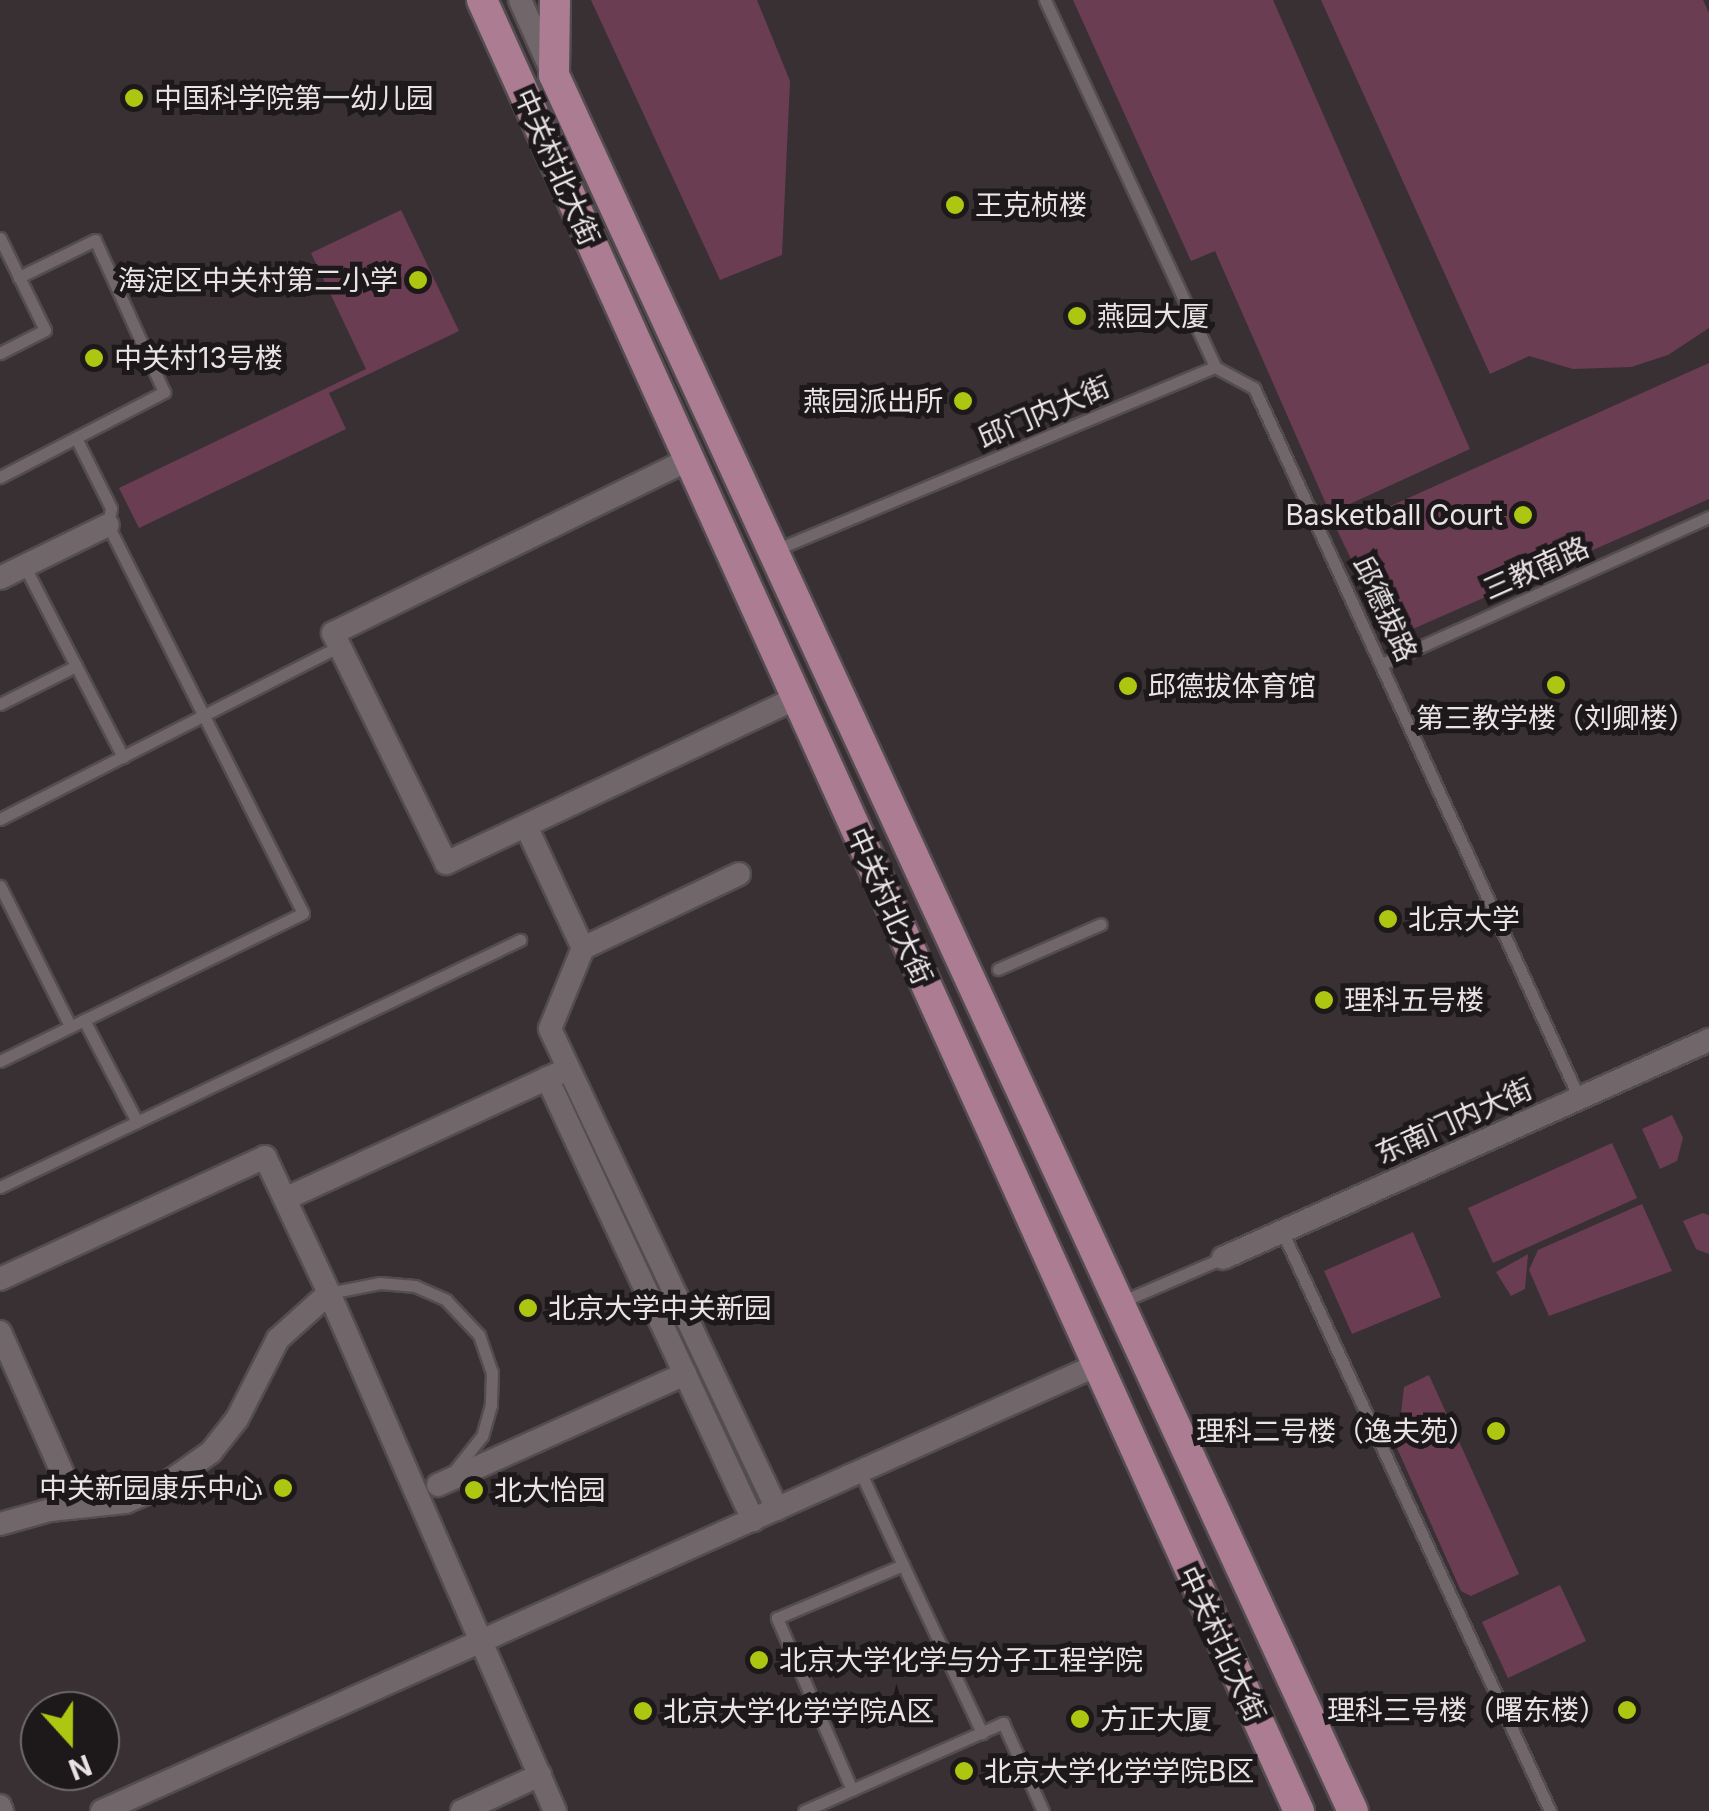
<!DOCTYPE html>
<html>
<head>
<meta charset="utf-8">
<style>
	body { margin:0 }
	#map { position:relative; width:1709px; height:1811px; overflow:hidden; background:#393034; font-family:Inter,"Noto Sans SC",sans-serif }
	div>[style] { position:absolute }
	.green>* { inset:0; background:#6a3d53 }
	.roads { filter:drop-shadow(2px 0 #544d50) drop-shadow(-2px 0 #544d50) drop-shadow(0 2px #544d50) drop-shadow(0 -2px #544d50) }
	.lane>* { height:11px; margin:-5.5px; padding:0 5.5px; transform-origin:5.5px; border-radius:5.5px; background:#71666a }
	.street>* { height:22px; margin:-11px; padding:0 11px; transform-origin:11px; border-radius:11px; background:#71666a }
	.primary>* { height:30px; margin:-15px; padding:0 15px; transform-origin:15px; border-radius:15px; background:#ab7c92 }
	.dots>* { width:28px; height:28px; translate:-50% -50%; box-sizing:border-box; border:5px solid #1d191b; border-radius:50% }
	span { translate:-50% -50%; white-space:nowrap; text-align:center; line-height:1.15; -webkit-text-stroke:10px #1d191b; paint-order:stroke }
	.poi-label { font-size:28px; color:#e9e3e6 }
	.left { translate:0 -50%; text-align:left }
	.right { translate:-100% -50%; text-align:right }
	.street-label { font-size:28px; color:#e9e3e6 }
	.north { position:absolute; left:20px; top:1691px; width:100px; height:100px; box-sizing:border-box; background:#1d191b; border:2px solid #6f6a6c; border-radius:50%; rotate:159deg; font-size:28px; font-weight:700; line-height:40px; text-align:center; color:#e9e3e6 }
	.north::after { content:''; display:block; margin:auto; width:35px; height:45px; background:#acc611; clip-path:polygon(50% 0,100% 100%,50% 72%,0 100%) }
</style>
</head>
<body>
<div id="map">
	<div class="green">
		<i style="clip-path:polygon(591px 0,757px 0,790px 81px,782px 255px,720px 280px)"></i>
		<i style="clip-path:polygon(1073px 0,1273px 0,1470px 449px,1330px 513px,1215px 251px,1191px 261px)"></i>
		<i style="clip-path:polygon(1321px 0,1703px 0,1709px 13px,1709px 328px,1668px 355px,1631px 367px,1573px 369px,1529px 356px,1490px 374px)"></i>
		<i style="clip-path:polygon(401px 210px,459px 331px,329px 393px,346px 429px,139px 528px,119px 488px,366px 369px,311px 253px)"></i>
		<i style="clip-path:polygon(1709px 363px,1709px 499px,1390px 639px,1337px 530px)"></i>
		<i style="clip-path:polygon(1672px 1115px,1683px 1138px,1677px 1161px,1660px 1169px,1642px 1129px)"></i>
		<i style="clip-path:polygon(1612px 1143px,1637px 1198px,1493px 1263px,1468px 1208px)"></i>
		<i style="clip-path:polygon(1642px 1204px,1672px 1271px,1549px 1316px,1529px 1270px,1538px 1250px)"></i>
		<i style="clip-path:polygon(1703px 1213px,1709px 1215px,1709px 1254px,1696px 1249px,1683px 1221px)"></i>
		<i style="clip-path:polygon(1413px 1232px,1441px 1297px,1352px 1334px,1324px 1271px)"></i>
		<i style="clip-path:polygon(1528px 1254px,1525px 1289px,1511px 1296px,1496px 1272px)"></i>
		<i style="clip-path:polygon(1429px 1375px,1519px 1574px,1471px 1596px,1461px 1591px,1397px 1448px,1404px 1387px)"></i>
		<i style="clip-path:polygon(1560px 1585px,1586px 1641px,1508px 1678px,1482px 1622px)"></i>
	</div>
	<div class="roads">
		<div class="lane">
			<i style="left:1045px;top:0;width:404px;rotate:65.1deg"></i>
			<i style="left:1215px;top:367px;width:44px;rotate:28.3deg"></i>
			<i style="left:1254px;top:388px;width:781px;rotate:65.4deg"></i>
			<i style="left:0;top:238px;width:102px;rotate:63.9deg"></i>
			<i style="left:45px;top:330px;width:51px;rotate:152.9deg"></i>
			<i style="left:0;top:477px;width:185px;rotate:-27.4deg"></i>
			<i style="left:164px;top:392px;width:167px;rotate:-114.4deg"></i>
			<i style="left:95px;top:240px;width:85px;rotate:154deg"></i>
			<i style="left:775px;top:550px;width:477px;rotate:-22.6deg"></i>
			<i style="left:25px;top:567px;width:214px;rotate:62.7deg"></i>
			<i style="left:1382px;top:664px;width:359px;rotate:-24.2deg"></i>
			<i style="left:0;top:704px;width:85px;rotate:-26.6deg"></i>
			<i style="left:0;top:819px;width:381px;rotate:-27deg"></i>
			<i style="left:0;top:886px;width:157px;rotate:63.4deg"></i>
			<i style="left:998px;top:969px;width:112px;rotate:-23.6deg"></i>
			<i style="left:84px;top:1020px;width:115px;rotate:62.5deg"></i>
			<i style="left:0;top:1061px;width:337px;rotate:-26deg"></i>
			<i style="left:303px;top:913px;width:434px;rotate:-116.7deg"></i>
			<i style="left:108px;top:525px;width:17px;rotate:-80deg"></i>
			<i style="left:111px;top:508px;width:78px;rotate:-116.6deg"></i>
			<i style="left:0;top:1187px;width:576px;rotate:-25.41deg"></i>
			<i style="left:1282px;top:1231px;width:639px;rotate:65.2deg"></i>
			<i style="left:329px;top:1293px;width:52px;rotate:-11.1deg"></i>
			<i style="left:380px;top:1283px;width:35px;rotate:5deg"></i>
			<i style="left:415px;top:1286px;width:34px;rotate:24deg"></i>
			<i style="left:446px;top:1300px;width:48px;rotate:46.7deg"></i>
			<i style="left:479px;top:1335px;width:39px;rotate:71deg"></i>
			<i style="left:492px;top:1372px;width:33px;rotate:92deg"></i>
			<i style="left:491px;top:1405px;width:32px;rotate:106deg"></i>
			<i style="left:482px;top:1436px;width:43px;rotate:128.5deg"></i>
			<i style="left:1121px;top:1302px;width:111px;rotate:-23.3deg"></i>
			<i style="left:903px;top:1565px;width:186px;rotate:64.8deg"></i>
			<i style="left:852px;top:1790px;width:188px;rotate:-113.6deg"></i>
			<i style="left:777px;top:1618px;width:137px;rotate:-22.8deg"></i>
			<i style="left:903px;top:1565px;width:103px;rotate:-114.6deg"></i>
			<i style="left:804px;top:1811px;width:218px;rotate:-23.9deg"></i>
			<i style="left:1003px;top:1723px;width:97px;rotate:65.6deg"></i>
		</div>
		<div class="street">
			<i style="left:520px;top:0;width:79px;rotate:66deg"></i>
			<i style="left:690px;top:459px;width:397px;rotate:154deg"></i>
			<i style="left:333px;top:633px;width:256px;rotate:63.8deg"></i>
			<i style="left:446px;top:863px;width:387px;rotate:-25.2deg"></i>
			<i style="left:0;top:578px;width:120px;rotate:-26.1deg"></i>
			<i style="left:526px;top:826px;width:135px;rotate:65deg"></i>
			<i style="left:739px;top:874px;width:173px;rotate:154.6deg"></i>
			<i style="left:583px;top:948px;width:87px;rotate:112.2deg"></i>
			<i style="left:550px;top:1029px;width:531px;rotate:64.69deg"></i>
			<i style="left:547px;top:1078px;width:488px;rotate:65deg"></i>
			<i style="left:285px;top:1199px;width:302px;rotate:-24.7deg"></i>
			<i style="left:1223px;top:1258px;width:533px;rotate:-24.16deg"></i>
			<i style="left:0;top:1279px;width:292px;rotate:-24.7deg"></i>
			<i style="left:265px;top:1157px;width:150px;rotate:64.8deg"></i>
			<i style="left:0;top:1332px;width:190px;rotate:66.1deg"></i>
			<i style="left:438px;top:1485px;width:271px;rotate:-24.2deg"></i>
			<i style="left:0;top:1524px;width:52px;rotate:-15.6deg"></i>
			<i style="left:50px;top:1510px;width:76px;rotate:-6deg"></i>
			<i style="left:126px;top:1502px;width:40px;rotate:-23.4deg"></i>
			<i style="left:163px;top:1486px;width:59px;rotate:-35.3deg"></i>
			<i style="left:211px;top:1452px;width:42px;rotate:-51.8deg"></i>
			<i style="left:237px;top:1419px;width:90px;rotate:-62.9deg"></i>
			<i style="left:278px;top:1339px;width:69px;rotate:-42deg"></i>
			<i style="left:329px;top:1293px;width:565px;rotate:66.43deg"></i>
			<i style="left:0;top:1806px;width:5px;rotate:68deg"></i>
			<i style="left:102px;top:1811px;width:1090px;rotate:-24.14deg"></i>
			<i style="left:462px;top:1811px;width:86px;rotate:-24.8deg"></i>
		</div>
		<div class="primary">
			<i style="left:482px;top:0;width:1987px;rotate:65.72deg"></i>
			<i style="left:555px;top:0;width:75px;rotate:90.8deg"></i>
			<i style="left:554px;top:75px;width:1911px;rotate:65.29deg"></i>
		</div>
	</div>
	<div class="dots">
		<i style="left:134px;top:98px;background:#acc611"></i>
		<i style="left:955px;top:205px;background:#acc611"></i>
		<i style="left:418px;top:280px;background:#acc611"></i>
		<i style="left:1077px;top:316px;background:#acc611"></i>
		<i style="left:94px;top:358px;background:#acc611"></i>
		<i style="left:963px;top:401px;background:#acc611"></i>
		<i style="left:1523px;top:515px;background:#acc611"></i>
		<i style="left:1556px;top:685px;background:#acc611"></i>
		<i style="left:1128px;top:686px;background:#acc611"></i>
		<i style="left:1388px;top:919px;background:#acc611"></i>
		<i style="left:1324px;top:1000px;background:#acc611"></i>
		<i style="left:528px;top:1308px;background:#acc611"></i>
		<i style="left:1496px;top:1431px;background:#acc611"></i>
		<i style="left:283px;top:1488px;background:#acc611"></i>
		<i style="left:474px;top:1490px;background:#acc611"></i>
		<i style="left:759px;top:1660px;background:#acc611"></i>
		<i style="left:1627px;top:1710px;background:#acc611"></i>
		<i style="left:643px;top:1711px;background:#acc611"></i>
		<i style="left:1080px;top:1719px;background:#acc611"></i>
		<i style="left:964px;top:1771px;background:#acc611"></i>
	</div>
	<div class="poi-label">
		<span class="left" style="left:154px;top:98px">中国科学院第一幼儿园</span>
		<span class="left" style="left:975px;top:205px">王克桢楼</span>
		<span class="right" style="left:398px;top:280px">海淀区中关村第二小学</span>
		<span class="left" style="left:1097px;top:316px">燕园大厦</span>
		<span class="left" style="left:114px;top:358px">中关村13号楼</span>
		<span class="right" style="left:943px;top:401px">燕园派出所</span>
		<span class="right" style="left:1503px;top:515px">Basketball Court</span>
		<span class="left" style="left:1148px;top:686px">邱德拔体育馆</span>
		<span style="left:1556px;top:718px">第三教学楼（刘卿楼）</span>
		<span class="left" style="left:1408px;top:919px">北京大学</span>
		<span class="left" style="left:1344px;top:1000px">理科五号楼</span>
		<span class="left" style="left:548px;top:1308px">北京大学中关新园</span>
		<span class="right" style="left:1476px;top:1431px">理科二号楼（逸夫苑）</span>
		<span class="right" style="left:263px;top:1488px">中关新园康乐中心</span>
		<span class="left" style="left:494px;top:1490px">北大怡园</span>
		<span class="left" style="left:779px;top:1660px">北京大学化学与分子工程学院</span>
		<span class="right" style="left:1607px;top:1710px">理科三号楼（曙东楼）</span>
		<span class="left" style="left:663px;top:1711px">北京大学化学学院A区</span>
		<span class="left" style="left:1100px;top:1719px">方正大厦</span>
		<span class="left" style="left:984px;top:1771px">北京大学化学学院B区</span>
	</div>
	<div class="street-label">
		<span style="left:557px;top:167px;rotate:66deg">中关村北大街</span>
		<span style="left:1044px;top:412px;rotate:-23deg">邱门内大街</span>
		<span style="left:1536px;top:568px;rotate:-24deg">三教南路</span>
		<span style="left:1385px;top:609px;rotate:65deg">邱德拔路</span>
		<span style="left:890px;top:906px;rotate:66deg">中关村北大街</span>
		<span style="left:1454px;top:1121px;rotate:-24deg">东南门内大街</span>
		<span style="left:1222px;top:1644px;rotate:65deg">中关村北大街</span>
	</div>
	<div class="north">N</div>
</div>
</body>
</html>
